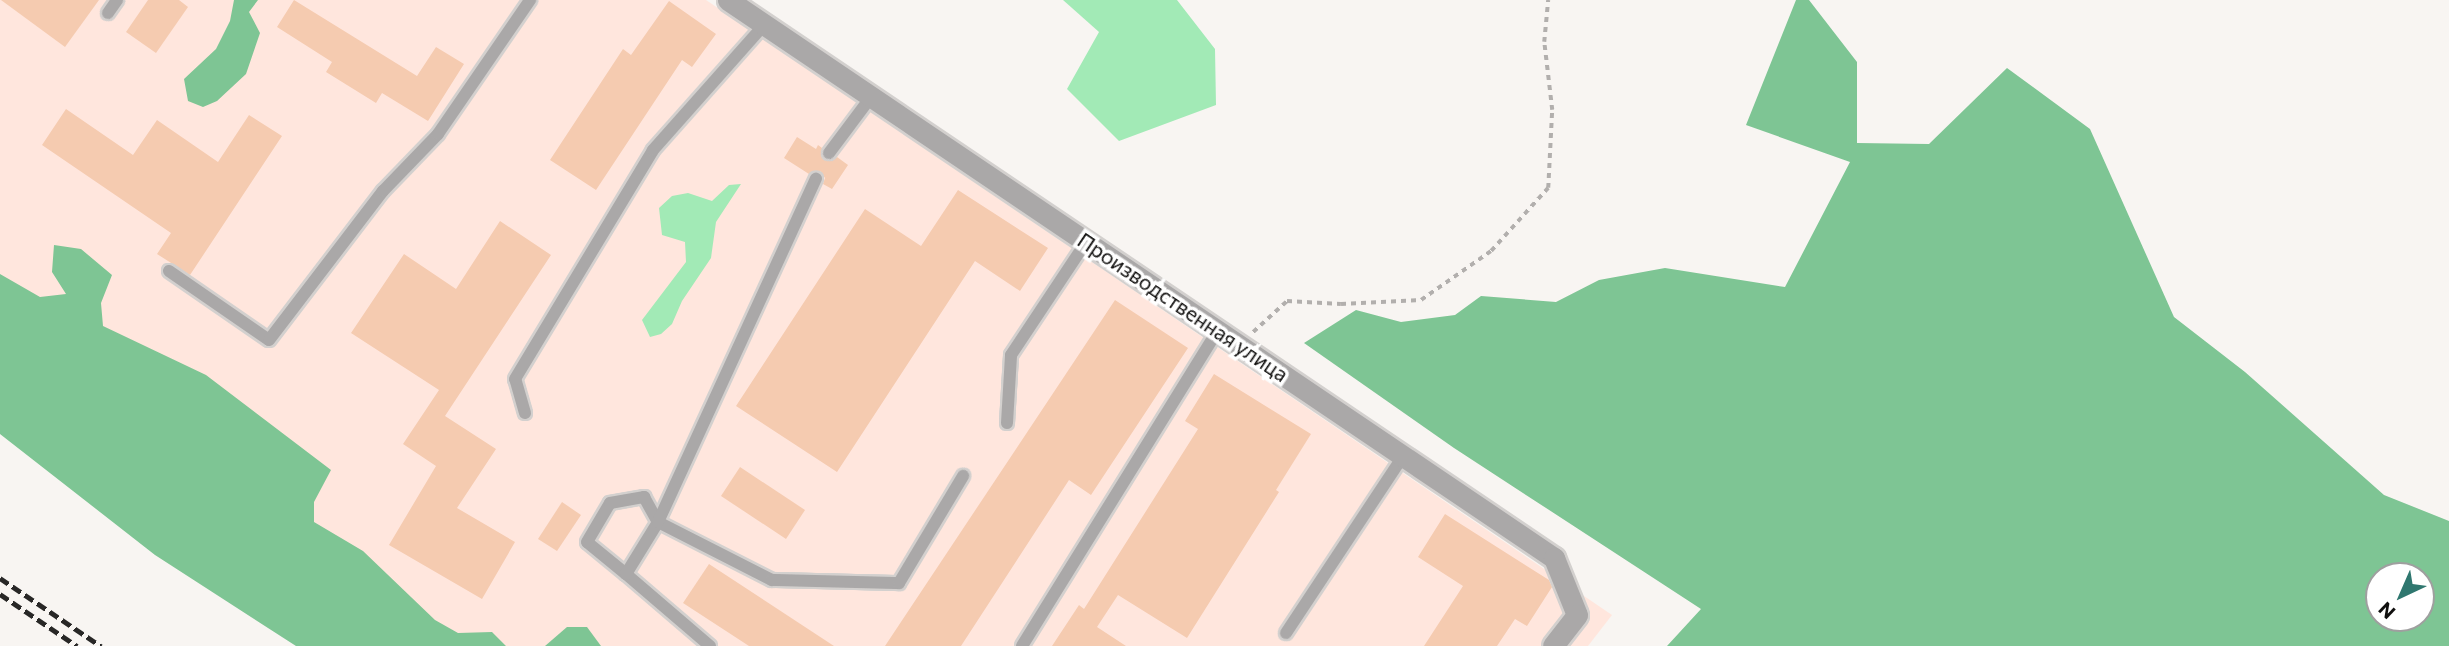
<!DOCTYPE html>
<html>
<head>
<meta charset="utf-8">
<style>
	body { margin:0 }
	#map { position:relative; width:2449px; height:646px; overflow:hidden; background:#f8f5f2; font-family:Commissioner,sans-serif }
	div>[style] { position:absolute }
	.industrial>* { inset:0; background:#ffe6dd }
	.green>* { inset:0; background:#a2eab6 }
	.forest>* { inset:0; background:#7ec594 }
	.building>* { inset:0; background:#f5cbb0 }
	.path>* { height:3.5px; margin-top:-1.75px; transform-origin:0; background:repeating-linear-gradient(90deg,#b2afad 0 5px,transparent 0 10px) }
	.roads { filter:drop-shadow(2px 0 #d3d0ce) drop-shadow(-2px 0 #d3d0ce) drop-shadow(0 2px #d3d0ce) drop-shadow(0 -2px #d3d0ce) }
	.lane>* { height:12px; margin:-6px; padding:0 6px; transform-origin:6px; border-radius:6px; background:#aaa8a8 }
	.street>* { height:21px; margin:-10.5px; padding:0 10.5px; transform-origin:10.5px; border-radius:10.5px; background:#aaa8a8 }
	.rail>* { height:5px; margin-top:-2.5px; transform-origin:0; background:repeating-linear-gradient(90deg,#282726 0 10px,transparent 0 15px) }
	span { translate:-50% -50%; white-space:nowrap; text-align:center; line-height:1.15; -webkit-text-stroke:7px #fff; paint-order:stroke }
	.street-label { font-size:21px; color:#100f0e }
	.north { position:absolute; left:2365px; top:562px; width:70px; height:70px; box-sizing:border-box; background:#fff; border:2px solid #9f9f9f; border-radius:50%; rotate:224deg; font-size:19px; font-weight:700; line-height:28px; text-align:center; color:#100f0e }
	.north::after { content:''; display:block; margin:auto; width:24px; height:32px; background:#2f776f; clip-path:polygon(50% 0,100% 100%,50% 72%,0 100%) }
</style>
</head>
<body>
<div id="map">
	<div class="industrial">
		<i style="clip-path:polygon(0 0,706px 0,1612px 615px,1588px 646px,378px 646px,0 396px)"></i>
	</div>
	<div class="green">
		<i style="clip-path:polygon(1063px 0,1177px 0,1215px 49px,1216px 105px,1119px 141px,1067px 89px,1099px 32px)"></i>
		<i style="clip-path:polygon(741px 184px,716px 222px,711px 258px,682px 301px,672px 324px,661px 334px,650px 337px,642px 320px,686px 262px,685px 242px,662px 235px,659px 208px,672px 196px,688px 193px,712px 201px,729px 185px)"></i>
	</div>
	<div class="forest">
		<i style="clip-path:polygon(234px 0,258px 0,249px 12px,260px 33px,246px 74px,217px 101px,203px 107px,188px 101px,184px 79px,216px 49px,230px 21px)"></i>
		<i style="clip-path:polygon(evenodd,1796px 0,1809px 0,1857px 62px,1857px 143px,1929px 144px,2007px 68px,2090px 129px,2174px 317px,2245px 372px,2384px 495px,2449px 521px,2449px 646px,1667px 646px,1701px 609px,1454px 448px,1304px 343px,1356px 310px,1401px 322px,1455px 315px,1481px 296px,1556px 302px,1599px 280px,1665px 268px,1785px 287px,1850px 162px,1746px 125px,1796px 0,2379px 576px,2421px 576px,2421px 618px,2379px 618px,2379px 576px)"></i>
		<i style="clip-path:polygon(54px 245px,81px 249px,112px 275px,101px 303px,103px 326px,206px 375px,331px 470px,314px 502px,314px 522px,363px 551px,435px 620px,458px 633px,492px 632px,506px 646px,296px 646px,155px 555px,0 434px,0 274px,40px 297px,66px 294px,52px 272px)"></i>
		<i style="clip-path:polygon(567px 627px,587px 627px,601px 646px,545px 646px)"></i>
	</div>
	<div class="building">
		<i style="clip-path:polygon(1px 0,99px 0,65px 47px)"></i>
		<i style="clip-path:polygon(148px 0,179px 0,188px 7px,156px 53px,126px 32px)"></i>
		<i style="clip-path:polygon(294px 0,417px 76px,436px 47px,464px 64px,428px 121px,382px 93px,376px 103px,326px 72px,332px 62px,277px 27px)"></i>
		<i style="clip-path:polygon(669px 1px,716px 34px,692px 67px,682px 60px,596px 190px,550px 160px,623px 49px,631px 55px)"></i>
		<i style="clip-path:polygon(66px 109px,133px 155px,157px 120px,218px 162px,249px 115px,282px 136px,190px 275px,157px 254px,171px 233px,42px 145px)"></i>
		<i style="clip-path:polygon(797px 137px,816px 149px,818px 145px,822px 148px,821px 156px,824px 160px,832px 161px,837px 157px,848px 165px,832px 189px,823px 184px,825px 178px,820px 171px,809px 174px,784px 158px)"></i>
		<i style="clip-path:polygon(958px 190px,1048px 248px,1020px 291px,975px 261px,837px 472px,736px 406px,865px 209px,921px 246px)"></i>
		<i style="clip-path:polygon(500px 221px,551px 255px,445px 416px,496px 449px,457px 508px,515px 542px,482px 599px,389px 545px,436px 466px,403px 444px,439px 390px,351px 333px,404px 254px,456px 289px)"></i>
		<i style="clip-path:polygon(1115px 300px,1188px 348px,1091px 495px,1069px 480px,961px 646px,885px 646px)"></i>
		<i style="clip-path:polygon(1214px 374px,1311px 434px,1276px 490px,1279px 492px,1187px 638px,1118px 595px,1097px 627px,1126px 646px,1052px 646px,1079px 605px,1084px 609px,1198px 429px,1185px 421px)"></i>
		<i style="clip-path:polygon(740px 467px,805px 510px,786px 539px,721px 496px)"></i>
		<i style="clip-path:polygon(562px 502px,581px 515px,557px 551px,538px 539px)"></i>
		<i style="clip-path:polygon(1445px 514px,1549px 580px,1552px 587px,1527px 626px,1515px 619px,1497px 646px,1424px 646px,1463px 586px,1418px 557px)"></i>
		<i style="clip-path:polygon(709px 564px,834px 646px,749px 646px,683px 603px)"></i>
	</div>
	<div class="path">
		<i style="left:1253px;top:332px;width:46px;rotate:-42.4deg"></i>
		<i style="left:1287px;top:301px;width:54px;rotate:3.2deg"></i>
		<i style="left:1341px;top:304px;width:80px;rotate:-2.9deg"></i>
		<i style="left:1421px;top:300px;width:85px;rotate:-35deg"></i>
		<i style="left:1491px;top:251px;width:85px;rotate:-47.9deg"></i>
		<i style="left:1548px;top:188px;width:78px;rotate:-87.1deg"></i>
		<i style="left:1552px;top:110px;width:68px;rotate:-96.7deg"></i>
		<i style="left:1544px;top:42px;width:42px;rotate:-84.6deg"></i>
	</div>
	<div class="roads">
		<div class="lane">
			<i style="left:108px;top:13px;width:16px;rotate:-55deg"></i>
			<i style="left:829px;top:153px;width:70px;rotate:-53.1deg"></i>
			<i style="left:169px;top:271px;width:121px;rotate:34.6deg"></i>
			<i style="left:269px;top:340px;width:188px;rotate:-52.6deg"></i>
			<i style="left:383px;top:191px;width:79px;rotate:-46deg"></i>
			<i style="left:438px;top:134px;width:163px;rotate:-55.5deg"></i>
			<i style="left:525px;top:413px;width:35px;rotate:-106deg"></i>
			<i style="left:515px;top:379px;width:267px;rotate:-58.9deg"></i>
			<i style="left:653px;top:150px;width:167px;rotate:-48.4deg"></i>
			<i style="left:1007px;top:423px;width:68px;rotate:-86.6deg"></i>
			<i style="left:1011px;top:355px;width:136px;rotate:-56.4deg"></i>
			<i style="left:626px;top:574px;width:50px;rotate:-140.6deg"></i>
			<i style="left:587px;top:542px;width:45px;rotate:-59.5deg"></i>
			<i style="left:610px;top:503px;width:35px;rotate:-10deg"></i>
			<i style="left:644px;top:497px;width:29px;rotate:61deg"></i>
			<i style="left:658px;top:522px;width:128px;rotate:27deg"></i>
			<i style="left:772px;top:580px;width:127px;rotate:1.4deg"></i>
			<i style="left:899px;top:583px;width:125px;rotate:-59.1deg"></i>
			<i style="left:1286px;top:633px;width:212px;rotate:-56.5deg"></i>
			<i style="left:710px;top:646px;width:111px;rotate:-139.4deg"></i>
			<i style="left:626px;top:574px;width:61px;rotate:-58.4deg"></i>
			<i style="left:658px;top:522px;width:378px;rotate:-65.3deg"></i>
			<i style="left:1022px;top:646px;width:370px;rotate:-58.2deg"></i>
		</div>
		<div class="street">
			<i style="left:728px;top:0;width:997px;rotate:34.04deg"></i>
			<i style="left:1554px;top:558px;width:61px;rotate:68deg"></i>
			<i style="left:1577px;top:615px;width:39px;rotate:128deg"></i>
		</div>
	</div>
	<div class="rail">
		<i style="left:0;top:578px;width:122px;rotate:34deg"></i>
		<i style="left:0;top:594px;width:93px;rotate:34deg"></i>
	</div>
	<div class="street-label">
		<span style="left:1183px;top:307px;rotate:34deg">Производственная улица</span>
	</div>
	<div class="north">N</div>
</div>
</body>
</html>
